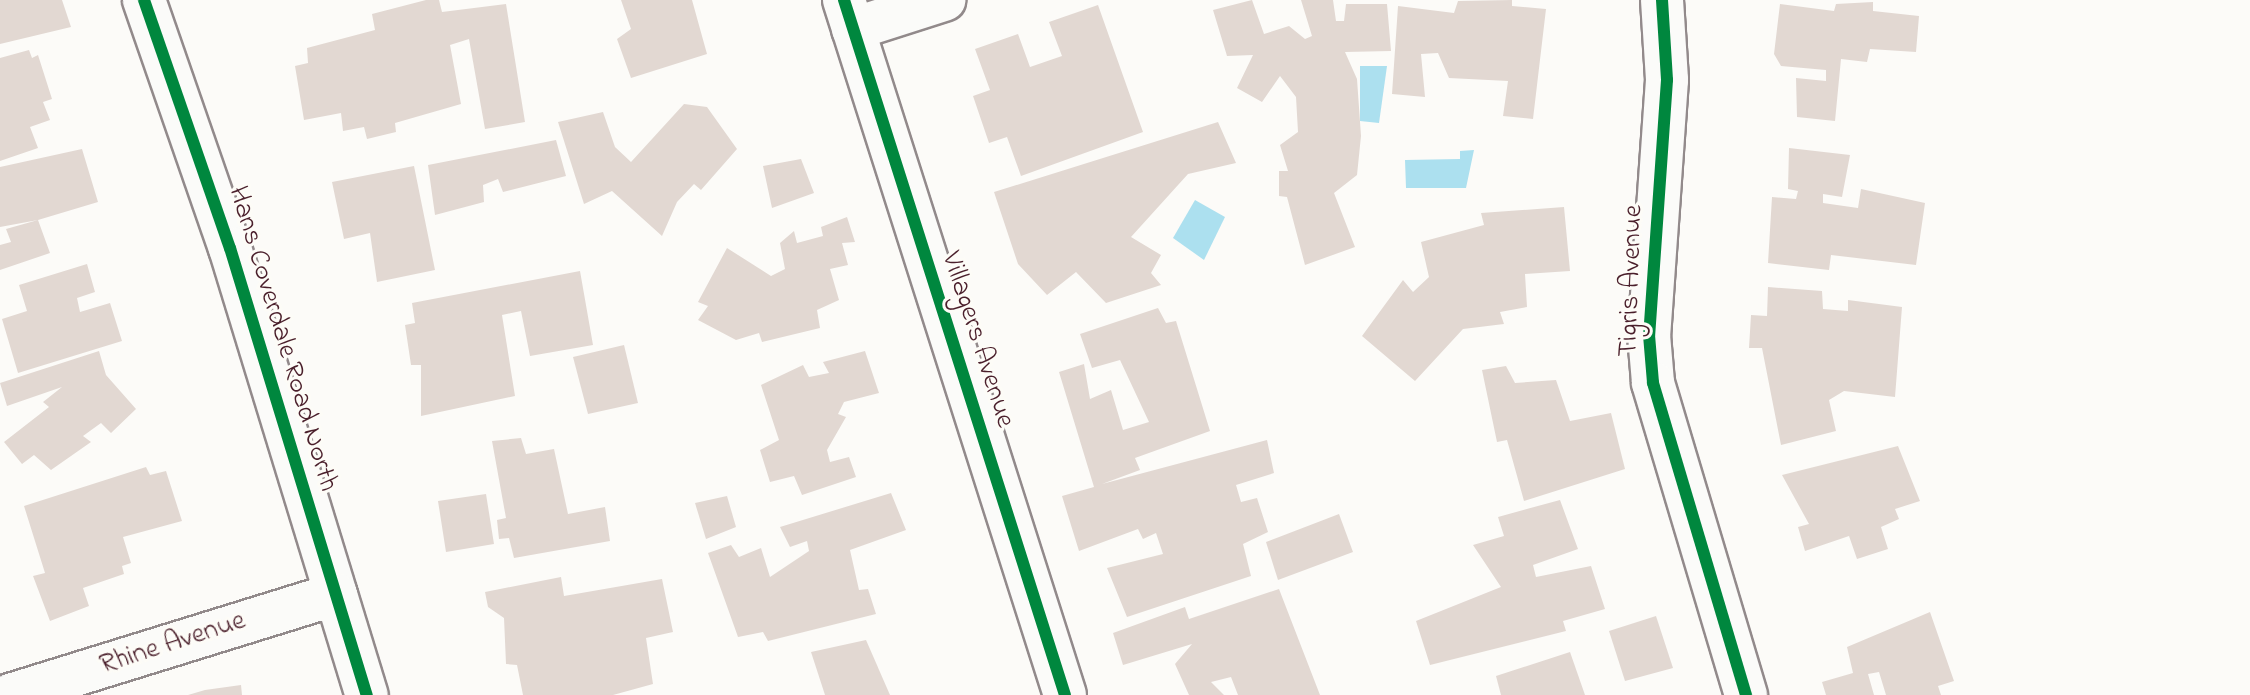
<!DOCTYPE html>
<html>
<head>
<meta charset="utf-8">
<style>
	body { margin:0 }
	#map { position:relative; width:2250px; height:695px; overflow:hidden; background:#fcfbf8; font-family:"Indie Flower",sans-serif }
	div>[style] { position:absolute }
	.water>* { inset:0; background:#ace0ef }
	.building>* { inset:0; background:#e2d8d2 }
	.roads { filter:drop-shadow(2px 0 #928a8b) drop-shadow(-2px 0 #928a8b) drop-shadow(0 2px #928a8b) drop-shadow(0 -2px #928a8b) }
	.minor>* { height:42px; margin:-21px; padding:0 21px; transform-origin:21px; border-radius:21px; background:#fbfbf9 }
	.cycleway>* { height:12px; margin:-6px; padding:0 6px; transform-origin:6px; border-radius:6px; background:#00873e }
	span { translate:-50% -50%; white-space:nowrap; text-align:center; line-height:1.15; -webkit-text-stroke:6px #fdfcf7; paint-order:stroke }
	.street-label { font-size:28px; color:#4a1f2b }
</style>
</head>
<body>
<div id="map">
	<div class="water">
		<i style="clip-path:polygon(1360px 66px,1387px 66px,1379px 123px,1360px 121px)"></i>
		<i style="clip-path:polygon(1474px 150px,1466px 188px,1406px 188px,1405px 160px,1460px 159px,1460px 151px)"></i>
		<i style="clip-path:polygon(1195px 200px,1225px 217px,1204px 260px,1173px 238px)"></i>
	</div>
	<div class="building">
		<i style="clip-path:polygon(0 0,62px 0,71px 27px,0 44px)"></i>
		<i style="clip-path:polygon(426px 0,439px 0,442px 12px,506px 4px,525px 122px,485px 129px,469px 39px,450px 45px,461px 104px,395px 123px,396px 132px,367px 139px,364px 127px,343px 131px,341px 113px,304px 120px,295px 66px,308px 63px,307px 48px,375px 30px,372px 14px)"></i>
		<i style="clip-path:polygon(621px 0,692px 0,707px 54px,631px 78px,617px 39px,631px 29px)"></i>
		<i style="clip-path:polygon(1252px 0,1264px 34px,1289px 26px,1305px 39px,1312px 36px,1301px 0,1333px 0,1336px 21px,1344px 21px,1346px 4px,1387px 4px,1391px 51px,1345px 52px,1357px 79px,1361px 136px,1357px 175px,1334px 193px,1355px 247px,1305px 265px,1287px 197px,1279px 196px,1279px 171px,1288px 171px,1280px 145px,1298px 132px,1296px 97px,1280px 76px,1262px 102px,1237px 88px,1253px 55px,1227px 56px,1213px 10px)"></i>
		<i style="clip-path:polygon(1512px 0,1512px 6px,1546px 9px,1533px 119px,1503px 116px,1508px 81px,1449px 78px,1438px 53px,1421px 54px,1425px 97px,1392px 94px,1398px 6px,1454px 13px,1458px 1px)"></i>
		<i style="clip-path:polygon(1873px 2px,1873px 11px,1919px 16px,1916px 52px,1870px 49px,1867px 62px,1841px 59px,1835px 121px,1797px 117px,1796px 78px,1826px 81px,1826px 70px,1781px 66px,1774px 54px,1780px 4px,1834px 11px,1836px 4px)"></i>
		<i style="clip-path:polygon(1098px 5px,1143px 132px,1021px 176px,1007px 137px,989px 143px,973px 96px,990px 90px,975px 49px,1018px 34px,1030px 67px,1062px 56px,1049px 22px)"></i>
		<i style="clip-path:polygon(29px 50px,32px 58px,38px 55px,52px 99px,43px 102px,50px 120px,30px 127px,38px 148px,0 161px,0 58px)"></i>
		<i style="clip-path:polygon(684px 104px,707px 107px,737px 149px,701px 190px,694px 184px,677px 202px,662px 236px,612px 191px,584px 204px,558px 122px,603px 112px,615px 147px,631px 162px)"></i>
		<i style="clip-path:polygon(1218px 122px,1236px 163px,1188px 174px,1131px 237px,1161px 255px,1151px 273px,1161px 285px,1106px 303px,1076px 272px,1047px 295px,1018px 264px,994px 192px)"></i>
		<i style="clip-path:polygon(556px 140px,566px 176px,503px 192px,498px 179px,483px 185px,484px 202px,435px 215px,428px 165px)"></i>
		<i style="clip-path:polygon(1789px 148px,1850px 155px,1842px 197px,1823px 194px,1823px 203px,1858px 208px,1861px 189px,1925px 203px,1916px 265px,1831px 255px,1829px 270px,1768px 263px,1772px 197px,1796px 199px,1798px 191px,1788px 189px)"></i>
		<i style="clip-path:polygon(82px 149px,98px 202px,38px 220px,50px 253px,0 270px,0 245px,11px 242px,6px 229px,38px 220px,0 227px,0 167px)"></i>
		<i style="clip-path:polygon(801px 159px,814px 193px,772px 208px,763px 166px)"></i>
		<i style="clip-path:polygon(414px 166px,435px 270px,377px 282px,370px 233px,344px 239px,332px 182px)"></i>
		<i style="clip-path:polygon(1564px 207px,1570px 271px,1525px 274px,1527px 307px,1500px 312px,1504px 324px,1463px 329px,1415px 381px,1362px 336px,1403px 280px,1413px 292px,1429px 277px,1421px 242px,1484px 225px,1481px 213px)"></i>
		<i style="clip-path:polygon(847px 217px,855px 242px,842px 243px,848px 265px,830px 269px,839px 300px,817px 310px,820px 328px,762px 342px,759px 333px,736px 340px,698px 320px,708px 306px,698px 302px,727px 248px,771px 276px,785px 269px,780px 243px,794px 231px,797px 243px,823px 236px,821px 227px)"></i>
		<i style="clip-path:polygon(87px 264px,95px 292px,77px 298px,80px 312px,110px 303px,122px 341px,18px 373px,2px 319px,27px 311px,19px 285px)"></i>
		<i style="clip-path:polygon(580px 271px,593px 345px,530px 356px,521px 311px,502px 315px,515px 396px,421px 416px,421px 365px,411px 365px,405px 325px,415px 323px,412px 303px)"></i>
		<i style="clip-path:polygon(1768px 287px,1822px 291px,1823px 309px,1848px 311px,1848px 300px,1902px 307px,1895px 397px,1844px 391px,1829px 400px,1836px 431px,1781px 445px,1762px 348px,1749px 348px,1751px 315px,1767px 316px)"></i>
		<i style="clip-path:polygon(1158px 308px,1166px 323px,1176px 321px,1210px 431px,1135px 458px,1140px 470px,1102px 484px,1267px 440px,1274px 473px,1236px 485px,1241px 502px,1257px 498px,1268px 532px,1243px 544px,1251px 576px,1127px 617px,1107px 568px,1163px 554px,1156px 533px,1143px 539px,1138px 529px,1079px 551px,1062px 496px,1094px 487px,1059px 372px,1084px 364px,1090px 399px,1111px 390px,1123px 430px,1149px 422px,1120px 360px,1092px 368px,1080px 334px)"></i>
		<i style="clip-path:polygon(624px 345px,638px 403px,588px 414px,573px 357px)"></i>
		<i style="clip-path:polygon(99px 351px,106px 375px,136px 409px,111px 433px,101px 423px,83px 436px,91px 442px,51px 470px,34px 455px,22px 464px,4px 442px,49px 407px,43px 402px,62px 387px,7px 406px,0 383px)"></i>
		<i style="clip-path:polygon(865px 351px,879px 393px,844px 402px,838px 414px,846px 417px,827px 450px,830px 462px,849px 457px,856px 477px,802px 495px,794px 476px,770px 482px,760px 450px,779px 440px,761px 385px,803px 365px,809px 377px,829px 373px,823px 362px)"></i>
		<i style="clip-path:polygon(1506px 366px,1515px 383px,1556px 380px,1570px 421px,1611px 413px,1625px 469px,1524px 501px,1507px 440px,1497px 442px,1482px 370px)"></i>
		<i style="clip-path:polygon(521px 438px,526px 454px,554px 449px,568px 514px,605px 507px,610px 541px,514px 558px,509px 538px,499px 539px,497px 520px,506px 518px,492px 441px)"></i>
		<i style="clip-path:polygon(1898px 446px,1920px 501px,1895px 509px,1899px 519px,1881px 527px,1888px 549px,1857px 559px,1849px 536px,1805px 551px,1798px 527px,1809px 524px,1782px 475px)"></i>
		<i style="clip-path:polygon(146px 467px,150px 475px,166px 471px,182px 521px,123px 537px,131px 563px,122px 566px,124px 574px,83px 588px,89px 606px,50px 621px,33px 576px,45px 573px,24px 506px)"></i>
		<i style="clip-path:polygon(891px 493px,906px 530px,850px 550px,859px 590px,868px 589px,876px 614px,768px 641px,763px 632px,738px 637px,708px 553px,731px 545px,739px 557px,761px 548px,770px 577px,809px 551px,807px 541px,790px 547px,780px 527px)"></i>
		<i style="clip-path:polygon(486px 494px,494px 544px,446px 552px,438px 501px)"></i>
		<i style="clip-path:polygon(727px 496px,736px 527px,706px 539px,695px 503px)"></i>
		<i style="clip-path:polygon(1560px 500px,1578px 549px,1533px 565px,1536px 577px,1591px 566px,1605px 609px,1563px 621px,1566px 631px,1430px 665px,1416px 621px,1501px 587px,1473px 545px,1504px 536px,1498px 517px)"></i>
		<i style="clip-path:polygon(1339px 514px,1353px 552px,1278px 580px,1266px 542px)"></i>
		<i style="clip-path:polygon(561px 577px,564px 596px,662px 579px,673px 632px,646px 638px,653px 684px,613px 695px,523px 695px,517px 665px,506px 664px,504px 618px,488px 607px,485px 592px)"></i>
		<i style="clip-path:polygon(1279px 589px,1320px 695px,1238px 695px,1231px 677px,1211px 682px,1224px 695px,1189px 695px,1175px 664px,1192px 644px,1123px 665px,1113px 633px,1185px 607px,1189px 619px)"></i>
		<i style="clip-path:polygon(1930px 612px,1954px 681px,1938px 686px,1941px 695px,1886px 695px,1879px 672px,1868px 674px,1874px 695px,1826px 695px,1822px 682px,1853px 673px,1847px 647px)"></i>
		<i style="clip-path:polygon(1656px 616px,1673px 668px,1625px 681px,1609px 631px)"></i>
		<i style="clip-path:polygon(866px 640px,890px 695px,825px 695px,811px 652px)"></i>
		<i style="clip-path:polygon(1570px 652px,1585px 695px,1501px 695px,1496px 676px)"></i>
		<i style="clip-path:polygon(241px 685px,242px 695px,188px 695px,205px 690px)"></i>
	</div>
	<div class="roads">
		<div class="minor">
			<i style="left:144px;top:0;width:262px;rotate:70.9deg"></i>
			<i style="left:230px;top:248px;width:468px;rotate:73deg"></i>
			<i style="left:844px;top:0;width:729px;rotate:72.36deg"></i>
			<i style="left:1662px;top:0;width:80px;rotate:86.4deg"></i>
			<i style="left:1667px;top:80px;width:256px;rotate:94deg"></i>
			<i style="left:1649px;top:335px;width:48px;rotate:85.2deg"></i>
			<i style="left:1653px;top:383px;width:326px;rotate:73.4deg"></i>
			<i style="left:853px;top:29px;width:96px;rotate:-17.7deg"></i>
			<i style="left:10px;top:695px;width:341px;rotate:-17.2deg"></i>
		</div>
	</div>
	<div class="cycleway">
		<i style="left:144px;top:0;width:262px;rotate:70.9deg"></i>
		<i style="left:230px;top:248px;width:468px;rotate:73deg"></i>
		<i style="left:844px;top:0;width:729px;rotate:72.36deg"></i>
		<i style="left:1662px;top:0;width:80px;rotate:86.4deg"></i>
		<i style="left:1667px;top:80px;width:256px;rotate:94deg"></i>
		<i style="left:1649px;top:335px;width:48px;rotate:85.2deg"></i>
		<i style="left:1653px;top:383px;width:326px;rotate:73.4deg"></i>
	</div>
	<div class="street-label">
		<span style="left:1632px;top:281px;rotate:-88deg">Tigris Avenue</span>
		<span style="left:282px;top:339px;rotate:73deg">Hans Coverdale Road North</span>
		<span style="left:977px;top:340px;rotate:72deg">Villagers Avenue</span>
		<span style="left:173px;top:644px;rotate:-18deg">Rhine Avenue</span>
	</div>
</div>
</body>
</html>
